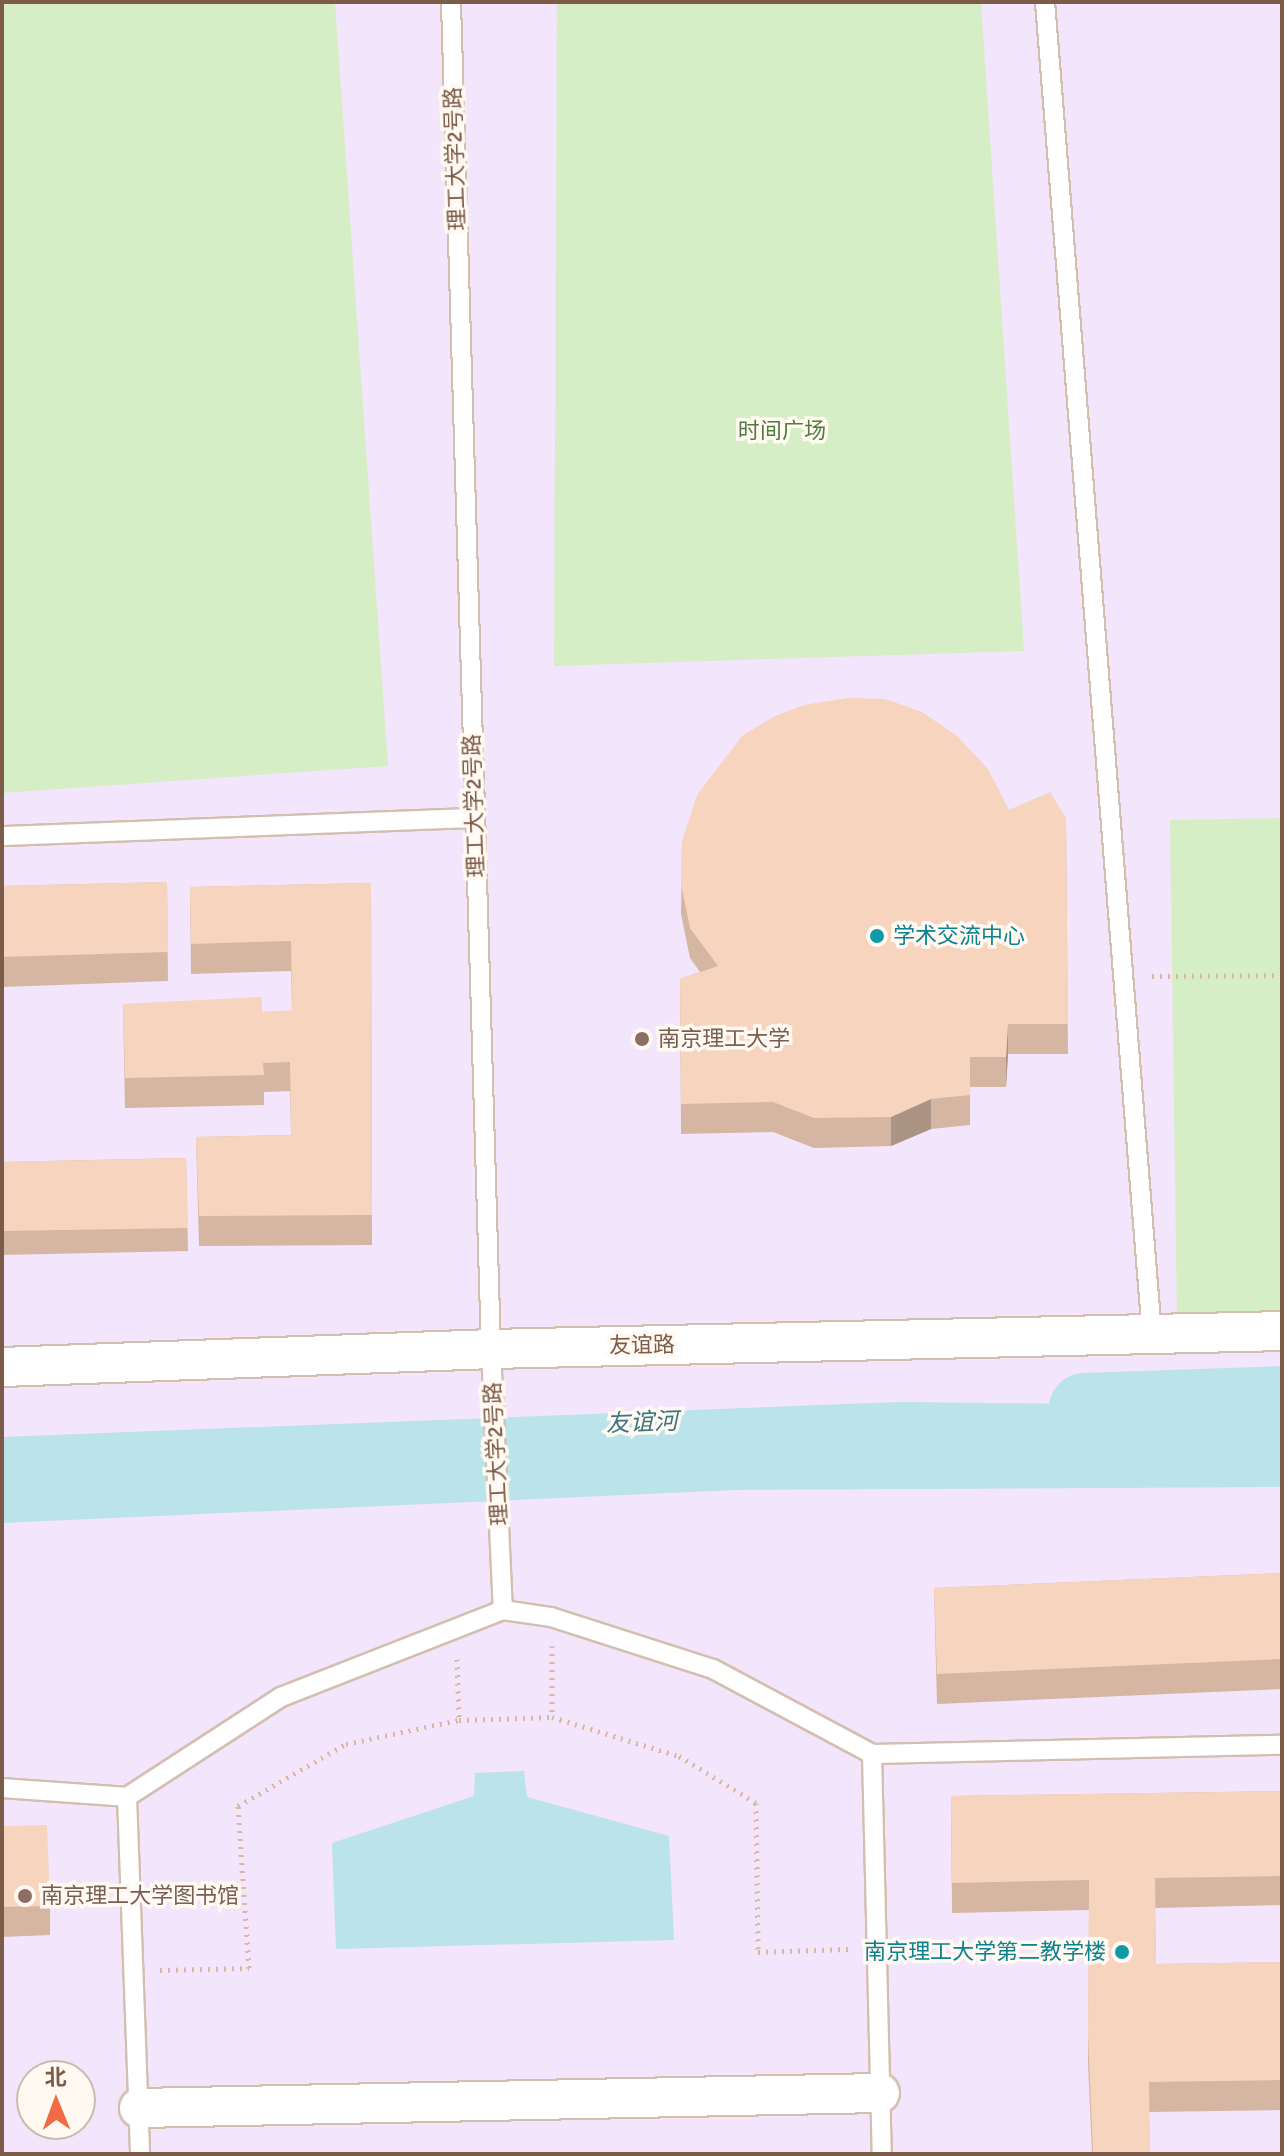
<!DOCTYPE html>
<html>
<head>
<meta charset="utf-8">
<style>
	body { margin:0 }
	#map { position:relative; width:1284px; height:2156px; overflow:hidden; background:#fef6e9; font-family:Signika,"Noto Sans SC",sans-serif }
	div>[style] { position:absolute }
	.education>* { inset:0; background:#f3e5fb }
	.green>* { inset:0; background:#d6eec5 }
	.water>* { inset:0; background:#bae3ea }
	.river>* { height:70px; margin:-35px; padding:0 35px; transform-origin:35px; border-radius:35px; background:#bae3ea }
	.path>* { height:5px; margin-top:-2.5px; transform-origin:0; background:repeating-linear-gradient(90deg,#dcb7a0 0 2px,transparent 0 8px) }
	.roads { filter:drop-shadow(2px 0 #d4bfaf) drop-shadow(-2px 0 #d4bfaf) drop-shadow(0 2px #d4bfaf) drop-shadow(0 -2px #d4bfaf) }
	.service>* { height:18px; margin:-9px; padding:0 9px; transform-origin:9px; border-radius:9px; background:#fff }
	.minor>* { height:38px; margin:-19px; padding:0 19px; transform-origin:19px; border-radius:19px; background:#fff }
	.wall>* { inset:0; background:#d4b6a3 }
	.shaded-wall>* { inset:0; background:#ac9485 }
	.building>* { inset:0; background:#f6d4be }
	.dots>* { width:22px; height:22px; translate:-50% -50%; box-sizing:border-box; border:4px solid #fff9f1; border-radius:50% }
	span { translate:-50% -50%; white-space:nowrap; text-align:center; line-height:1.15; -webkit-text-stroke:7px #fff9f1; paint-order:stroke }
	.street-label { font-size:22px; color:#7c5b49 }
	.park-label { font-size:22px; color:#507c3d }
	.culture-label { font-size:22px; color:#0d838f }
	.left { translate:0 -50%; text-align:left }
	.right { translate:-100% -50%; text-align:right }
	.education-label { font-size:22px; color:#785e54 }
	.water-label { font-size:24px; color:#3b7682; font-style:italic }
	.frame { position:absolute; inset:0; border:4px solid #7c5b49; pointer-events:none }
	.north { position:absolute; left:16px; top:2060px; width:80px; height:80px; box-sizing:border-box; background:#fff9f1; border:2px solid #cbbaae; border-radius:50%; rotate:359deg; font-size:22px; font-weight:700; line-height:32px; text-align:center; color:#7c5b49 }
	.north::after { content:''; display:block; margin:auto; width:28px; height:36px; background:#f16b45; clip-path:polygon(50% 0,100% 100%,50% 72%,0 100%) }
</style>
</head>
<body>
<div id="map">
	<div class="education">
		<i style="clip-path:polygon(evenodd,2px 2px,1282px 2px,1282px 2154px,2px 2154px,2px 2px,32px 2076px,80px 2076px,80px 2124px,32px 2124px,32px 2076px)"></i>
	</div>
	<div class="green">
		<i style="clip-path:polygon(2px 2px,335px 2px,388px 766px,2px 793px)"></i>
		<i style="clip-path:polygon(557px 2px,981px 2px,1024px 651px,554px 666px)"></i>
		<i style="clip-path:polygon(1282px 818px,1282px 1319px,1177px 1322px,1170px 820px)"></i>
	</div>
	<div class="water">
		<i style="clip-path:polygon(899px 1402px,1282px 1406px,1282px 1487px,735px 1490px,2px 1523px,2px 1437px)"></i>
		<i style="clip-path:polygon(524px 1771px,527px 1797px,669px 1836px,674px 1940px,336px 1949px,332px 1843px,474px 1796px,475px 1773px)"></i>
	</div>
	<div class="river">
		<i style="left:1084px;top:1408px;width:198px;rotate:-2deg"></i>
	</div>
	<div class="path">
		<i style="left:1152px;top:976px;width:130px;rotate:-0.4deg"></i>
		<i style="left:552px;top:1646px;width:71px;rotate:90deg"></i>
		<i style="left:457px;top:1659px;width:61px;rotate:88.1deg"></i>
		<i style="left:160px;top:1970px;width:89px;rotate:-1.3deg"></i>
		<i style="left:249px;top:1968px;width:162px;rotate:-93.9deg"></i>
		<i style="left:238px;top:1806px;width:125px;rotate:-29.9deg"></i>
		<i style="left:346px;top:1744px;width:116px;rotate:-12deg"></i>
		<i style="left:459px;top:1720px;width:93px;rotate:-1.8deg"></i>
		<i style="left:552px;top:1717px;width:133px;rotate:17.1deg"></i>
		<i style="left:679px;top:1756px;width:90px;rotate:31.4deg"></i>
		<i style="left:756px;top:1803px;width:149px;rotate:89.2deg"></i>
		<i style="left:758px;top:1952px;width:90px;rotate:-1.9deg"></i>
	</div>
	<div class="roads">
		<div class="service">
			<i style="left:451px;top:2px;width:1348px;rotate:88.3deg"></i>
			<i style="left:491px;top:1349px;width:261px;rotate:87.4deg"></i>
			<i style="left:1045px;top:2px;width:1336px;rotate:85.41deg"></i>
			<i style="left:2px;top:836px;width:473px;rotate:-2.2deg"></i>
			<i style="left:872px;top:1754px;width:400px;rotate:88.6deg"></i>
			<i style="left:2px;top:1788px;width:125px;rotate:4.1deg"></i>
			<i style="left:127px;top:1797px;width:184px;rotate:-33deg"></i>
			<i style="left:281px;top:1697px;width:238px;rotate:-21.4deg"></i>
			<i style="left:503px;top:1610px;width:49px;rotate:8.3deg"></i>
			<i style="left:551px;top:1617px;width:170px;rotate:17.8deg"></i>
			<i style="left:713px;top:1669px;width:180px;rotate:28.1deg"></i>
			<i style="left:872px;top:1754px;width:410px;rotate:-1.3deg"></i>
			<i style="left:127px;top:1797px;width:357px;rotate:87.9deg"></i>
		</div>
		<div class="minor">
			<i style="left:2px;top:1367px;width:489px;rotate:-2.1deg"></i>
			<i style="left:491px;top:1349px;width:791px;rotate:-1.3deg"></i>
			<i style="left:139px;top:2108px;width:741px;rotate:-1.16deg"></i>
		</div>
	</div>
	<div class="wall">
		<i style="clip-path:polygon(1009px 810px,1066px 818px,1068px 1054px,1008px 1054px,1006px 1087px,970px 1087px,970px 1125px,931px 1129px,891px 1146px,814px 1148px,773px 1132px,681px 1134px,680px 979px,700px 972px,690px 958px,681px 914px,682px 841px)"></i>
		<i style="clip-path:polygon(167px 882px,168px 981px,2px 987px,2px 886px)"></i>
		<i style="clip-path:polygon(371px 883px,372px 1245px,199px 1246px,196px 1137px,291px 1135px,290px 1091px,264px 1092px,264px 1105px,125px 1108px,123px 1004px,262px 1012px,292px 1011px,291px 971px,191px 974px,190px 887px)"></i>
		<i style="clip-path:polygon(186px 1158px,188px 1251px,2px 1255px,2px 1162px)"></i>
		<i style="clip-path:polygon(1282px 1573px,1282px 1689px,937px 1704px,934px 1588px)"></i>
		<i style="clip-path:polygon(1282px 1791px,1282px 1905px,1155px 1908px,1156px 1964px,1282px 1962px,1282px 2110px,1149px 2112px,1150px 2154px,1092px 2154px,1088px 2063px,1089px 1910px,952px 1913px,951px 1796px)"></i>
		<i style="clip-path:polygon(2px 1826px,50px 1906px,50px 1935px,2px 1937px)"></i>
	</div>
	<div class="shaded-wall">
		<i style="clip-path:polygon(1008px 1024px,1008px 1054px,1006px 1087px,1006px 1057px)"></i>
		<i style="clip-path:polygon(931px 1099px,931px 1129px,891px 1146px,891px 1117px)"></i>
	</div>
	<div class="building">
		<i style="clip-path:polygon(848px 698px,885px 699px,922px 712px,957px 736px,988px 769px,1009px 810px,1050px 792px,1066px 818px,1068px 1024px,1008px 1024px,1006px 1057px,970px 1057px,970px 1095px,931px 1099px,891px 1117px,814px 1118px,773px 1102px,681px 1104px,680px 979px,718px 966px,690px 928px,681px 884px,682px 841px,697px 795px,742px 736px,773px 717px,804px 705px)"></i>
		<i style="clip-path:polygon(167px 882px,168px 952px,2px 957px,2px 886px)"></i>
		<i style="clip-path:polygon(371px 883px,372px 1215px,199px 1216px,196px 1137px,291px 1135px,290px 1062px,263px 1063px,264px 1075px,125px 1078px,123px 1004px,262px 997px,262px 1012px,292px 1010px,291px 941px,191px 944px,190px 887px)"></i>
		<i style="clip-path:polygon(186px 1158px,188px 1228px,2px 1231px,2px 1162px)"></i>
		<i style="clip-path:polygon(1282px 1573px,1282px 1659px,937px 1674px,934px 1588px)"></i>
		<i style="clip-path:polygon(1282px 1791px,1282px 1876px,1155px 1878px,1156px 1964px,1282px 1962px,1282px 2080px,1149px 2082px,1150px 2154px,1093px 2154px,1088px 2034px,1089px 1880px,952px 1883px,951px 1796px)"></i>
		<i style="clip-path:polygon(47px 1825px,50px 1906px,2px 1907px,2px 1826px)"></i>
	</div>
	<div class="dots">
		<i style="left:877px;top:936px;background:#0f9aa8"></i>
		<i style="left:642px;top:1039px;background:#8d6e63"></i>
		<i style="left:25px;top:1896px;background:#8d6e63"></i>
		<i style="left:1122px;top:1952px;background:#0f9aa8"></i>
	</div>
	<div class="street-label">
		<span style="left:455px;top:159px;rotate:-92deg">理工大学2号路</span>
		<span style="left:474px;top:806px;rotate:-92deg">理工大学2号路</span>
		<span style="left:642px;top:1345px;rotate:-1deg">友谊路</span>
		<span style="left:496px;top:1454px;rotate:-93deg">理工大学2号路</span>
	</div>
	<div class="park-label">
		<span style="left:782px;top:431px">时间广场</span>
	</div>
	<div class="culture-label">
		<span class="left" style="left:893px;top:936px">学术交流中心</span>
		<span class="right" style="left:1106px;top:1952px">南京理工大学第二教学楼</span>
	</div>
	<div class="education-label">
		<span class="left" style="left:658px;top:1039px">南京理工大学</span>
		<span class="left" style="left:41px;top:1896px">南京理工大学图书馆</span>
	</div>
	<div class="water-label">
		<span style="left:642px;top:1423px;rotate:-2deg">友谊河</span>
	</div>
	<div class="frame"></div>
	<div class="north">北</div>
</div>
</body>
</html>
